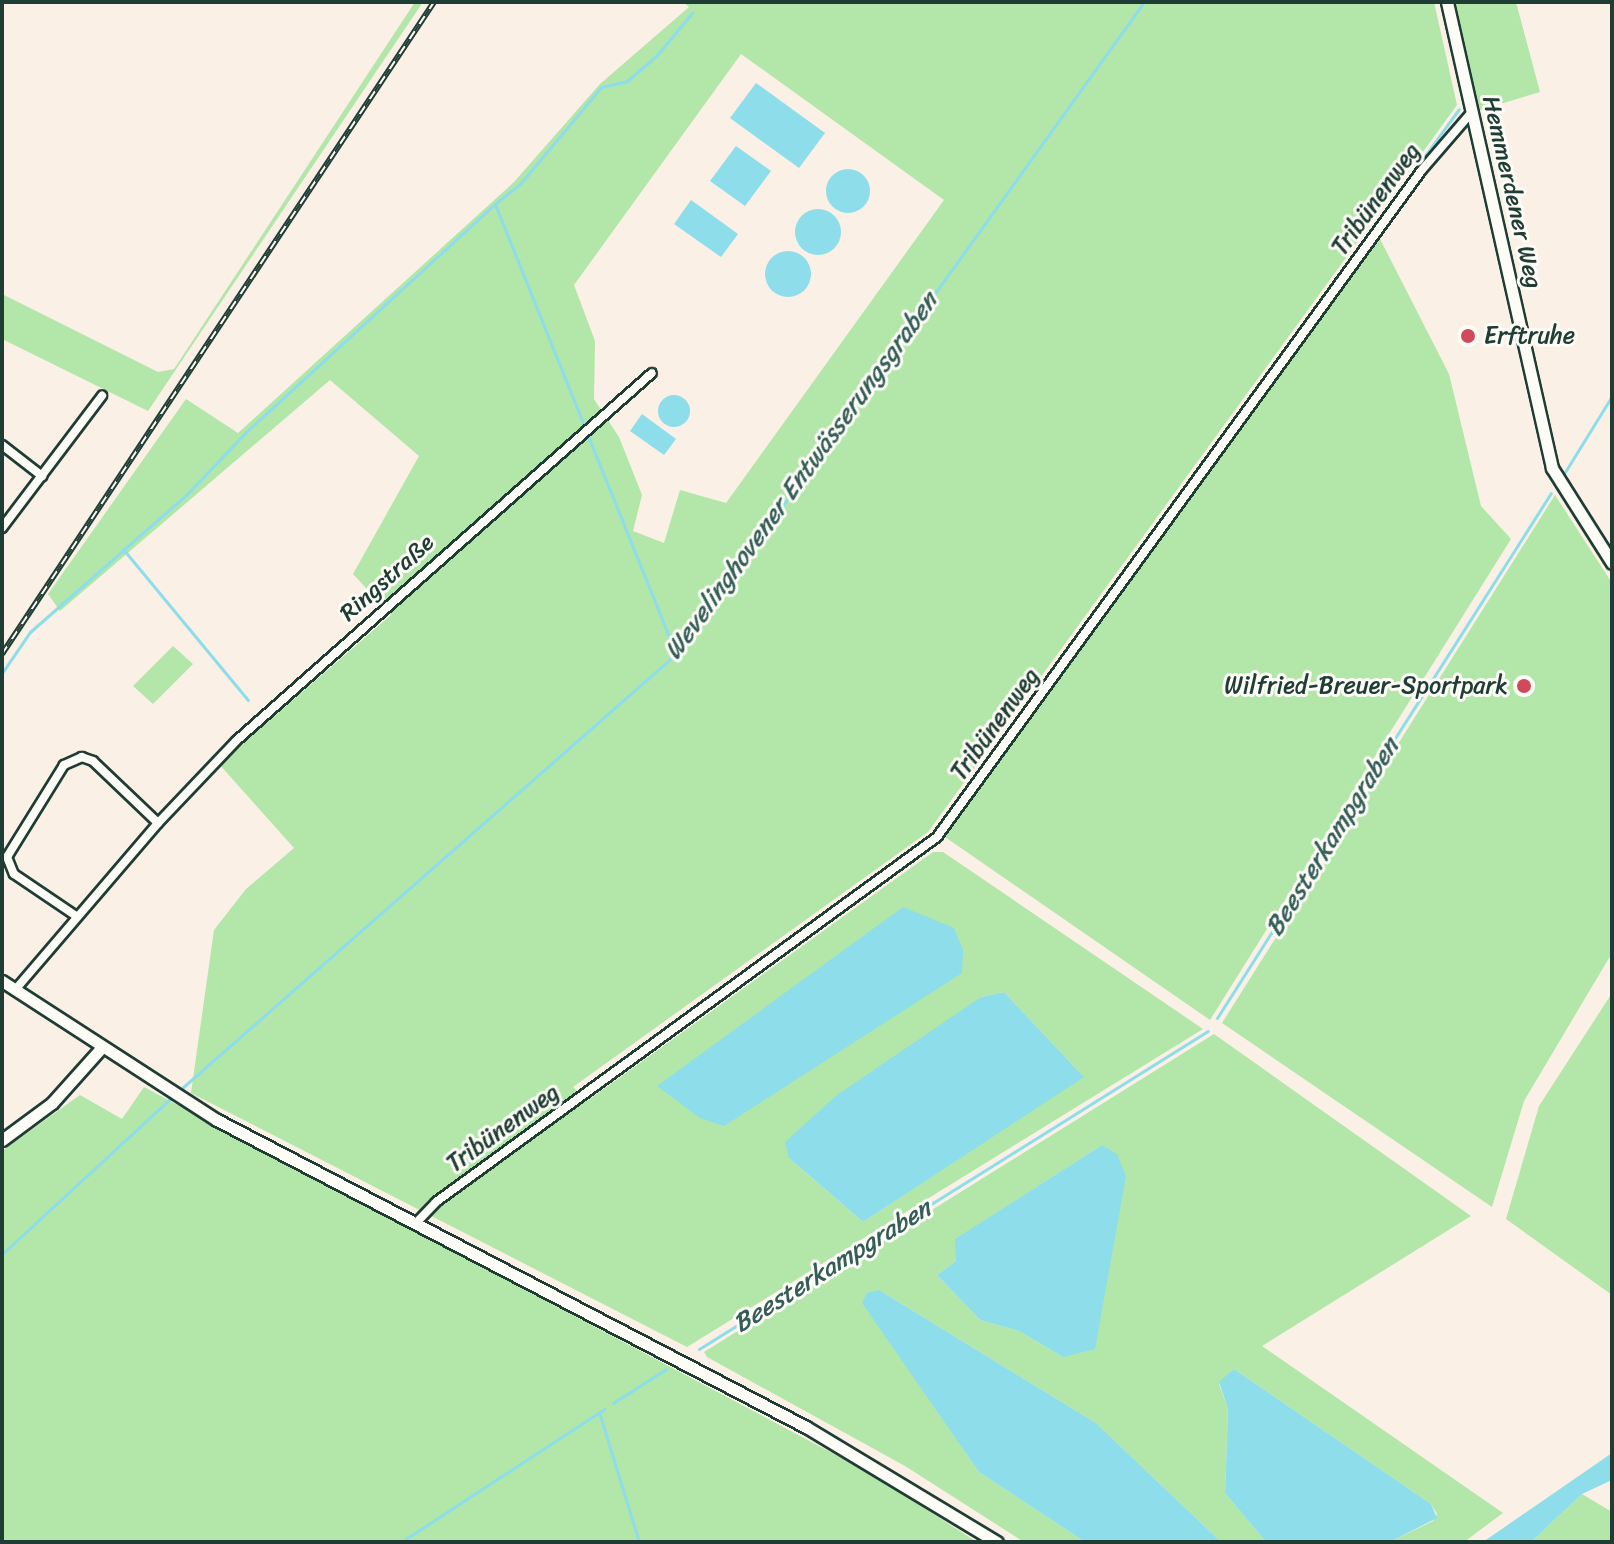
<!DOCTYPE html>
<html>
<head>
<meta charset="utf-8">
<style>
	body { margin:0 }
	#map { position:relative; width:1614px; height:1544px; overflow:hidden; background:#faf0e5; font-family:Sriracha,sans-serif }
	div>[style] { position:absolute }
	.green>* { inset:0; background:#b2e7a9 }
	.water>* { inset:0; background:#8dddea }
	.round { border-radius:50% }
	.stream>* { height:3px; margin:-1.5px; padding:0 1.5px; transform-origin:1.5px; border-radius:1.5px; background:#8dddea }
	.roads { filter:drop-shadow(2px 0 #1f3d34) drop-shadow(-2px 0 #1f3d34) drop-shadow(0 2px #1f3d34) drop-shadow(0 -2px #1f3d34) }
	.street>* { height:8px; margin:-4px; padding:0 4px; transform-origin:4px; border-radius:4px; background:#fdfcf7 }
	.secondary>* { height:11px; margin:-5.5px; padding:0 5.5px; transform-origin:5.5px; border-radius:5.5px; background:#fdfcf7 }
	.rail>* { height:6px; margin-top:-3px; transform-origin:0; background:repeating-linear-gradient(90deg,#fdfcf7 0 9px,#1f3d34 0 18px); box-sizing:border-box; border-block:2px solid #1f3d34 }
	.dots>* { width:22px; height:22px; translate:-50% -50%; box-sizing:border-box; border:4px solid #fdfcf7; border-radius:50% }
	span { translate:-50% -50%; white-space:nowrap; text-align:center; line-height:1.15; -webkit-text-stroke:6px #fdfcf7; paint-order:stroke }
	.street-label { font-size:24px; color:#1f3d34 }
	.poi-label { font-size:24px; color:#1f3d34 }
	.left { translate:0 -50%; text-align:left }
	.right { translate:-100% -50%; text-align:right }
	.water-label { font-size:26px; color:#355d58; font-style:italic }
	.frame { position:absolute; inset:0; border:4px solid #1f3d34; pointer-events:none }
</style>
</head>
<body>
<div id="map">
	<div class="green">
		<i style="clip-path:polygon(415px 2px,423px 2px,148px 411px,2px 339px,2px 294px,158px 372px,174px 369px)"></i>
		<i style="clip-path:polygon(evenodd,683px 2px,1434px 2px,1457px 105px,928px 832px,573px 1087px,587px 1101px,933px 852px,943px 852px,1203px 1029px,687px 1347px,191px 1093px,214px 930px,246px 889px,294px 848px,219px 764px,391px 615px,353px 574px,419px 456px,330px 380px,60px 611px,48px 594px,186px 399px,238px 433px,514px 182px,600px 84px,689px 7px,683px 2px,741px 54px,944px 200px,726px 503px,680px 490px,664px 543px,633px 531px,642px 495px,619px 437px,594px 399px,595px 341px,574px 285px,741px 54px,683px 2px,1004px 992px,1083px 1076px,863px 1222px,789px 1158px,981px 997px,1004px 992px)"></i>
		<i style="clip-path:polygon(1453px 2px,1516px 2px,1540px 92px,1477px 111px)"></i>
		<i style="clip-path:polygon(1379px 237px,1449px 374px,1481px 506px,1511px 539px,1210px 1020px,945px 837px)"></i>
		<i style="clip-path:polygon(1555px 495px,1612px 583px,1612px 953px,1524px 1101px,1492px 1207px,1222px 1023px)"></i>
		<i style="clip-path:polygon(173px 646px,193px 664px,153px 704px,133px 686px)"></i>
		<i style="clip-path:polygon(1612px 993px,1612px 1295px,1506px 1219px,1539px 1106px)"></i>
		<i style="clip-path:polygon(evenodd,1214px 1034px,1471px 1216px,1262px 1346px,1503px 1513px,1464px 1542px,1390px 1542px,1433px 1521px,1437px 1514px,1431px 1504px,1234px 1369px,1219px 1384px,1228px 1409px,1225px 1493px,1266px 1542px,1221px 1542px,1096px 1423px,879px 1290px,937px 1410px,979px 1472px,1085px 1542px,1024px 1542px,905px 1466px,707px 1357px,704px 1352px,1214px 1034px,1102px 1145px,1063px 1357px,1019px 1331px,980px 1320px,937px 1275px,956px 1261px,956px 1239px,1102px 1145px)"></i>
		<i style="clip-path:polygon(144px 1087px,868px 1472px,977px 1542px,2px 1542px,2px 1151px,80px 1095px,122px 1119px)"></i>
		<i style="clip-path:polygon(1582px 1494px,1612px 1512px,1612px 1542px,1531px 1542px)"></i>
	</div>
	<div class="water">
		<i style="clip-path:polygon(756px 83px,825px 133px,799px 168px,730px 118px)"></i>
		<i style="clip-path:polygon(736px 146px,771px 171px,745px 206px,710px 181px)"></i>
		<i class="round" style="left:826px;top:169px;width:44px;height:44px"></i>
		<i style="clip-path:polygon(691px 200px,738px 234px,721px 257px,674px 224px)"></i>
		<i class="round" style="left:795px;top:209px;width:46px;height:46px"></i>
		<i class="round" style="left:765px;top:251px;width:46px;height:46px"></i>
		<i class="round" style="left:658px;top:395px;width:32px;height:32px"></i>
		<i style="clip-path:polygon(642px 414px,676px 439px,664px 455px,630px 431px)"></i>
		<i style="clip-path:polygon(903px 907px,954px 928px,963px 950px,962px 973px,724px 1126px,700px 1118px,657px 1086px)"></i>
		<i style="clip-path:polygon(1004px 992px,1084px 1077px,863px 1222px,789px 1158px,785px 1142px,837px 1095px,981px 997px)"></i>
		<i style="clip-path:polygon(1102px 1145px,1117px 1154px,1126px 1176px,1095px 1349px,1063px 1357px,1019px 1331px,980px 1320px,937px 1275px,956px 1261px,955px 1239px)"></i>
		<i style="clip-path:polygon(879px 1290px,1096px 1423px,1221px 1542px,1085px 1542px,979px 1472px,862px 1303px,867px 1293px)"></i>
		<i style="clip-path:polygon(1234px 1369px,1431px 1504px,1437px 1518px,1390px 1542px,1266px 1542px,1225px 1493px,1228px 1409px,1219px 1382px)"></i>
		<i style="clip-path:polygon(1612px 1453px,1612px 1480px,1582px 1494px,1531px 1542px,1483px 1542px)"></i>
	</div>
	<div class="stream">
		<i style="left:583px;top:423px;width:236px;rotate:-111.9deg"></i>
		<i style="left:495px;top:204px;width:32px;rotate:-39deg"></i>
		<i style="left:520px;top:184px;width:126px;rotate:-50.1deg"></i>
		<i style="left:601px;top:87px;width:27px;rotate:-13deg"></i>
		<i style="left:627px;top:81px;width:40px;rotate:-41deg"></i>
		<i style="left:657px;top:55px;width:55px;rotate:-50.2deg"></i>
		<i style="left:586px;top:431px;width:224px;rotate:68deg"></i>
		<i style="left:1565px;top:472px;width:89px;rotate:-58.3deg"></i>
		<i style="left:123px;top:549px;width:196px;rotate:50.4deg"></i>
		<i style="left:673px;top:646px;width:9px;rotate:69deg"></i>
		<i style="left:2px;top:673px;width:50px;rotate:-55.7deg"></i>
		<i style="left:30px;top:632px;width:209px;rotate:-41.3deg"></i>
		<i style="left:187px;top:494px;width:86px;rotate:-46.4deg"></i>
		<i style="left:246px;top:432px;width:338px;rotate:-42.5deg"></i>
		<i style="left:937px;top:829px;width:889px;rotate:-54.06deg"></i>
		<i style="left:1217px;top:1018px;width:622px;rotate:-57.54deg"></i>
		<i style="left:182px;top:1088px;width:658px;rotate:-41.3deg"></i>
		<i style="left:676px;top:654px;width:803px;rotate:-54.33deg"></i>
		<i style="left:2px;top:1254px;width:229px;rotate:-42.7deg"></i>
		<i style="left:699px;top:1349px;width:600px;rotate:-32deg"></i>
		<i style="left:613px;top:1403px;width:63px;rotate:-32.7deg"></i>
		<i style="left:599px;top:1412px;width:136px;rotate:72.9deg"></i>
		<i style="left:401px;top:1542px;width:243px;rotate:-33.2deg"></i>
	</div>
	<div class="roads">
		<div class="street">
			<i style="left:2px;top:445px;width:51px;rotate:37.8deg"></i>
			<i style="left:2px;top:528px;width:166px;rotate:-52.9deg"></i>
			<i style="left:158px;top:823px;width:113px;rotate:-46.4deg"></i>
			<i style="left:236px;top:741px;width:555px;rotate:-41.5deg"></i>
			<i style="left:15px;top:990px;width:220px;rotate:-49.4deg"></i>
			<i style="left:158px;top:823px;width:90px;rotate:-136.4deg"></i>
			<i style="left:93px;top:761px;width:12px;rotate:-160deg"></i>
			<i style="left:82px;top:757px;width:20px;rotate:156deg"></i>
			<i style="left:64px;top:765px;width:108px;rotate:121.8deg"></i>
			<i style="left:7px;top:857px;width:18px;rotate:68deg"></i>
			<i style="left:14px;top:874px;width:75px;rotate:34.1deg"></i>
			<i style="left:416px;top:1223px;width:29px;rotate:-46deg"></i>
			<i style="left:436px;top:1202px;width:620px;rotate:-36.07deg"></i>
			<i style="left:937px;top:837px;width:823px;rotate:-53.99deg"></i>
			<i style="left:1421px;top:171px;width:77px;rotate:-49.2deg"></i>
		</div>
		<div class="secondary">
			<i style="left:1447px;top:2px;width:478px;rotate:77.3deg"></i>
			<i style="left:1552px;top:468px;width:112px;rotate:57.7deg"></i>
			<i style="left:2px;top:981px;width:256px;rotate:32.9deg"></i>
			<i style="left:217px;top:1120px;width:664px;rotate:27.53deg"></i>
			<i style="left:806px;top:1427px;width:223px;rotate:31.1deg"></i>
			<i style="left:2px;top:1140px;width:62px;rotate:-36.5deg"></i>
			<i style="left:52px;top:1103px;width:75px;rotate:-48.2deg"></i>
		</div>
	</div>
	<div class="rail">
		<i style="left:2px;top:654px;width:782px;rotate:-56.47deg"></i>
	</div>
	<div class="dots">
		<i style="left:1468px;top:336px;background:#d1495b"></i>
		<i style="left:1524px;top:686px;background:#d1495b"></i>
	</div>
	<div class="street-label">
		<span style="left:1512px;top:192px;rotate:77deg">Hemmerdener Weg</span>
		<span style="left:1376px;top:199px;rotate:-54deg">Tribünenweg</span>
		<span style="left:387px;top:578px;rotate:-42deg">Ringstraße</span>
		<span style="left:995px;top:724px;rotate:-54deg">Tribünenweg</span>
		<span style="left:503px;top:1128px;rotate:-36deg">Tribünenweg</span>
	</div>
	<div class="poi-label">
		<span class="left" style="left:1484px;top:336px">Erftruhe</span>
		<span class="right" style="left:1508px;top:686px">Wilfried-Breuer-Sportpark</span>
	</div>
	<div class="water-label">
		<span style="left:801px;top:476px;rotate:-54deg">Wevelinghovener Entwässerungsgraben</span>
		<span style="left:1332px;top:837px;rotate:-58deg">Beesterkampgraben</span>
		<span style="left:832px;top:1266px;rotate:-32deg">Beesterkampgraben</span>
	</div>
	<div class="frame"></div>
</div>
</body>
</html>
